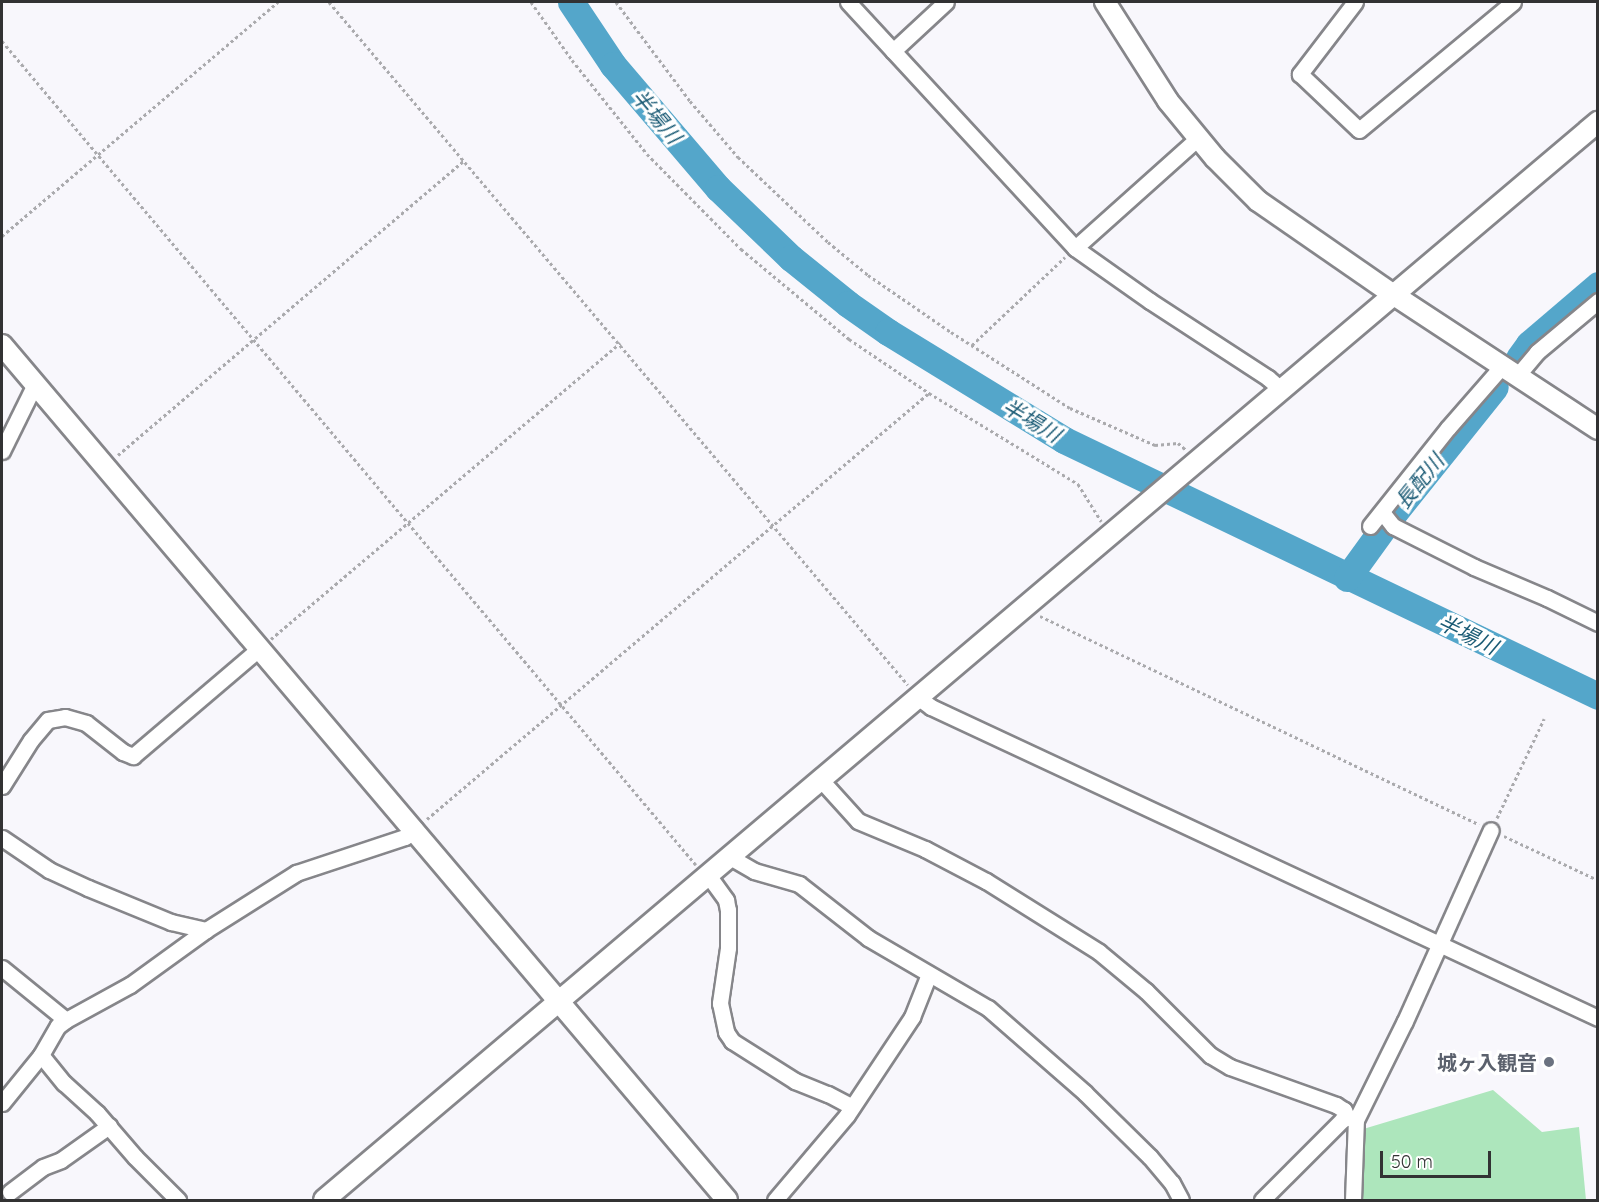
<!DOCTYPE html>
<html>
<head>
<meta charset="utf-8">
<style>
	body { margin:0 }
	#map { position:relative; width:1599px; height:1202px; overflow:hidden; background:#f8f7fc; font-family:Quicksand,"Noto Sans JP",sans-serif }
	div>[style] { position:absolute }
	.green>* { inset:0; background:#ade6bc }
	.river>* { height:27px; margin:-13.5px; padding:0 13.5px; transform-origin:13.5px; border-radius:13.5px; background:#54a6ca }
	.path>* { height:3px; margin-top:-1.5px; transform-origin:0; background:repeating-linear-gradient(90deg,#aaaaad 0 3px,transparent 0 6px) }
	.roads { filter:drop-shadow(2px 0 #86868a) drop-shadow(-2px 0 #86868a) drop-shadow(0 2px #86868a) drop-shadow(0 -2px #86868a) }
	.minor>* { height:15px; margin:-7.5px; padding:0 7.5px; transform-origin:7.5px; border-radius:7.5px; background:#fff }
	.tertiary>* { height:20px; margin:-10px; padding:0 10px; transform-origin:10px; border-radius:10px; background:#fff }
	.dots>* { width:16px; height:16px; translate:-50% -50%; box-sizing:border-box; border:3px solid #fff; border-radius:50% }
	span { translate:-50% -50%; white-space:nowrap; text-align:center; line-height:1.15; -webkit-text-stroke:6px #fff; paint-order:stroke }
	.worship-label { font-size:20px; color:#5b616d; font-weight:700 }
	.right { translate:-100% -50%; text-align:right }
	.water-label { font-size:21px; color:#1b5b75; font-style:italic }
	.frame { position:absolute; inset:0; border:3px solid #323233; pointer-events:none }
	.scale { position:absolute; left:1380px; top:1151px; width:111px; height:27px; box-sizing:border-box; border:3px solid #323233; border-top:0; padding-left:8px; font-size:18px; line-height:21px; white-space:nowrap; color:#323233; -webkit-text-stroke:4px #fff; paint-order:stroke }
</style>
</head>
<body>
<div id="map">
	<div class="green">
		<i style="clip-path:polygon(1493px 1090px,1542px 1132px,1579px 1127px,1586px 1200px,1359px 1200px,1360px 1130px)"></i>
	</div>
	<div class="river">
		<i style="left:571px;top:2px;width:76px;rotate:56.3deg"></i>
		<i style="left:613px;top:65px;width:162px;rotate:49.5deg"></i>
		<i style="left:718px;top:188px;width:101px;rotate:43.8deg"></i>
		<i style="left:791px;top:258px;width:73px;rotate:38.9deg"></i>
		<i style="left:848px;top:304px;width:49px;rotate:35deg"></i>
		<i style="left:888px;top:332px;width:206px;rotate:31.5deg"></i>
		<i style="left:1064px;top:440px;width:592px;rotate:25.61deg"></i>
		<i style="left:1519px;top:358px;width:17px;rotate:-54deg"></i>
		<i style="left:1529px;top:344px;width:91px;rotate:-40.5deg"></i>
		<i style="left:1347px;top:578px;width:80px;rotate:-54.1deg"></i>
		<i style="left:1394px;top:513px;width:161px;rotate:-51.3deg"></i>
	</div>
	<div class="path">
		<i style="left:329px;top:2px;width:895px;rotate:49.71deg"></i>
		<i style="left:531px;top:2px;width:71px;rotate:54.7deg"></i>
		<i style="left:572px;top:60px;width:120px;rotate:51.4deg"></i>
		<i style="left:647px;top:154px;width:134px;rotate:45.3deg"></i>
		<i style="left:741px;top:249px;width:141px;rotate:39.8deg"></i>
		<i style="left:849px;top:339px;width:97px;rotate:34deg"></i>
		<i style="left:929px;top:393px;width:175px;rotate:31.4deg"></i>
		<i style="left:1078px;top:484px;width:44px;rotate:58.1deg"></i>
		<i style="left:616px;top:2px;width:124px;rotate:53.2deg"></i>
		<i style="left:690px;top:101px;width:74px;rotate:49.4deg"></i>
		<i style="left:738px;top:157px;width:124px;rotate:43.4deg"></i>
		<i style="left:828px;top:242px;width:52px;rotate:39.5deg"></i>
		<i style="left:868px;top:275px;width:101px;rotate:34.5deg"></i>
		<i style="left:951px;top:332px;width:141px;rotate:32.6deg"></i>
		<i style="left:1070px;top:408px;width:93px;rotate:23.5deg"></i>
		<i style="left:1155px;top:445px;width:23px;rotate:-5deg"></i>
		<i style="left:1178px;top:443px;width:11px;rotate:41deg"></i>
		<i style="left:2px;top:41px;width:1077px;rotate:49.89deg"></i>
		<i style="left:2px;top:236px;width:362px;rotate:-40.3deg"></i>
		<i style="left:972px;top:345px;width:128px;rotate:-43.4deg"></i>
		<i style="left:118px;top:455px;width:454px;rotate:-40.4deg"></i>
		<i style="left:1040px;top:616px;width:486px;rotate:25.4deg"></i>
		<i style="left:271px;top:639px;width:458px;rotate:-40.3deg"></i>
		<i style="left:1497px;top:818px;width:110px;rotate:-64.6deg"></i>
		<i style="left:427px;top:819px;width:658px;rotate:-40.32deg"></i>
		<i style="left:1504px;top:836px;width:104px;rotate:25.1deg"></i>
	</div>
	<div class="roads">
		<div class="minor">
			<i style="left:848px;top:2px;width:335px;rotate:47.3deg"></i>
			<i style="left:1075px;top:248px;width:92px;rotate:35.2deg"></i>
			<i style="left:1150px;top:301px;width:141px;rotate:33.1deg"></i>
			<i style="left:1268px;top:378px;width:18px;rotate:41deg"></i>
			<i style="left:1355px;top:2px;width:91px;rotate:127.4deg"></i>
			<i style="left:1300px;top:74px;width:81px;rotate:43.5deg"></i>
			<i style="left:1359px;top:130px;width:200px;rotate:-39.7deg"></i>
			<i style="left:893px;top:51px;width:72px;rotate:-42.8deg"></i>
			<i style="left:1075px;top:248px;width:165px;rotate:-41.8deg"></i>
			<i style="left:1517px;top:376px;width:31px;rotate:-50deg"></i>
			<i style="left:1537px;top:352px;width:80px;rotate:-39.9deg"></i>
			<i style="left:2px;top:451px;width:75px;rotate:-63.8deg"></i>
			<i style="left:1382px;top:512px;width:18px;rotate:52deg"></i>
			<i style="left:1393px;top:526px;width:91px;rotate:26.8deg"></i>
			<i style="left:1474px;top:567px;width:79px;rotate:23deg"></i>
			<i style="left:1547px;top:598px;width:57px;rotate:26.1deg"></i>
			<i style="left:1370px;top:526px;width:125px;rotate:-51.5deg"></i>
			<i style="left:1448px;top:428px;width:82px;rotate:-48.9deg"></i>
			<i style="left:919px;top:698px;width:15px;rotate:37deg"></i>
			<i style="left:931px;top:707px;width:736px;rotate:25deg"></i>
			<i style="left:821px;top:780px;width:55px;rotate:47.9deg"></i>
			<i style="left:858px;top:821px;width:73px;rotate:22.7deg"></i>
			<i style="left:925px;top:849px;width:69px;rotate:27.7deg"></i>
			<i style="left:986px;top:881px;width:133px;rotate:32.1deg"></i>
			<i style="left:1099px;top:952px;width:61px;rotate:39.7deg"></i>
			<i style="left:1146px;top:991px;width:91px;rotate:45deg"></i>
			<i style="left:1210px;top:1055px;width:23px;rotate:31deg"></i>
			<i style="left:1230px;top:1067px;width:113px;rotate:19.7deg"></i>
			<i style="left:1336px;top:1105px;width:9px;rotate:32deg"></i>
			<i style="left:1344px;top:1110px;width:8px;rotate:67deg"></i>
			<i style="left:2px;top:786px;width:54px;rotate:-57.8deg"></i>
			<i style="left:31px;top:740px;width:26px;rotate:-50deg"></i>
			<i style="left:48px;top:720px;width:17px;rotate:-10deg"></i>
			<i style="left:65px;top:717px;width:22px;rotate:16deg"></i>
			<i style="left:86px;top:723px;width:47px;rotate:38.1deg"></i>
			<i style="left:123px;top:752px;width:11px;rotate:22deg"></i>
			<i style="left:133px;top:756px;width:167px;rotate:-40.4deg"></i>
			<i style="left:2px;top:838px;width:57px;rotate:34.2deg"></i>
			<i style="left:49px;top:870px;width:43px;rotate:24.8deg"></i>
			<i style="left:88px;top:888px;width:90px;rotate:22.3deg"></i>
			<i style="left:171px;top:922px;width:36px;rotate:13deg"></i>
			<i style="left:730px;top:857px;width:28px;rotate:30deg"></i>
			<i style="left:754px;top:871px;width:47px;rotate:16.1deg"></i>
			<i style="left:799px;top:884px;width:88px;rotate:38deg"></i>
			<i style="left:868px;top:938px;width:139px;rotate:30.3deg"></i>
			<i style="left:988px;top:1008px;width:129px;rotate:41.2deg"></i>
			<i style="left:1085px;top:1093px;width:91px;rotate:44.6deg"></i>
			<i style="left:1150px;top:1157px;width:34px;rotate:50deg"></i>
			<i style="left:1172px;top:1183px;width:19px;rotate:62deg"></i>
			<i style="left:708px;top:875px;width:31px;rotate:54deg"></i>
			<i style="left:726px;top:900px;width:10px;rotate:79deg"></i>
			<i style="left:728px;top:910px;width:38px;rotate:90deg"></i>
			<i style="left:728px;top:948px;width:56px;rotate:98.3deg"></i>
			<i style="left:720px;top:1003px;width:30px;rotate:78deg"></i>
			<i style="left:726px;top:1032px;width:11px;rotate:56deg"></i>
			<i style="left:732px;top:1041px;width:75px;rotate:32.4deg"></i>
			<i style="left:795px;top:1081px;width:35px;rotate:22deg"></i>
			<i style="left:828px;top:1094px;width:27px;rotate:28deg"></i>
			<i style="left:2px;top:968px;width:82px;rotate:39.1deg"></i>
			<i style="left:41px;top:1055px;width:36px;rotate:51deg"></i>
			<i style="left:64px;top:1083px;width:45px;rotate:42.3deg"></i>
			<i style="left:97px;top:1113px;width:58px;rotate:49.2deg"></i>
			<i style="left:135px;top:1157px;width:61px;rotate:45deg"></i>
			<i style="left:2px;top:1103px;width:62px;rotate:-50.9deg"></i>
			<i style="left:41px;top:1055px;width:34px;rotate:-60deg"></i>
			<i style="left:58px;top:1026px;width:10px;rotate:-37deg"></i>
			<i style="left:66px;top:1020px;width:73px;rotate:-28.7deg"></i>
			<i style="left:130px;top:985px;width:94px;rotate:-35.9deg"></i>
			<i style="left:206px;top:930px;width:107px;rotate:-32.3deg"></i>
			<i style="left:296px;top:873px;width:115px;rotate:-18.3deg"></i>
			<i style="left:405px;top:837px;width:13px;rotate:-39deg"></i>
			<i style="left:10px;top:1192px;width:41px;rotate:-37.1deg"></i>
			<i style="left:43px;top:1167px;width:19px;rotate:-21deg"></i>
			<i style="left:61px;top:1160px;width:59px;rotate:-35.3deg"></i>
			<i style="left:775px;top:1200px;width:111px;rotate:-49.7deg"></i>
			<i style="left:847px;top:1115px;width:118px;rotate:-56.4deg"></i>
			<i style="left:912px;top:1017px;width:46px;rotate:-68.4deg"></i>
			<i style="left:1262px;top:1200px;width:113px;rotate:-45deg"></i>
			<i style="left:1342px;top:1120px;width:6px;rotate:-31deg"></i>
			<i style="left:1347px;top:1117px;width:9px;rotate:18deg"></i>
			<i style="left:1353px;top:1200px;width:80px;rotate:-87.9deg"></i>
			<i style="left:1356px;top:1120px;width:110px;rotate:-63.7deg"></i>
			<i style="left:1405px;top:1021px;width:209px;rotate:-65.8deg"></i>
		</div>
		<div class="tertiary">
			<i style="left:1105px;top:2px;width:117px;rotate:57.5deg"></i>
			<i style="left:1168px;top:101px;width:74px;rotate:50.5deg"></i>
			<i style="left:1215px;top:158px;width:61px;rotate:45deg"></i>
			<i style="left:1258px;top:201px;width:165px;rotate:34.7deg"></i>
			<i style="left:1394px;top:295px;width:244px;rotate:33.3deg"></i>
			<i style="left:2px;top:345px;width:1121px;rotate:49.7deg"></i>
			<i style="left:324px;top:1200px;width:1669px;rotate:-40.24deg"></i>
		</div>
	</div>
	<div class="dots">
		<i style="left:1549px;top:1062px;background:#6b7280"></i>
	</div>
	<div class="worship-label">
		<span class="right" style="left:1537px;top:1062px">城ヶ入観音</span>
	</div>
	<div class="water-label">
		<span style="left:657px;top:116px;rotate:50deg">半場川</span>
		<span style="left:1032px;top:420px;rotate:31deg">半場川</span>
		<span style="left:1419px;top:481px;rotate:-51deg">長配川</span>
		<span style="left:1468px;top:634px;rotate:26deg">半場川</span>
	</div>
	<div class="frame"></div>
	<div class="scale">50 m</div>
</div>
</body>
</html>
